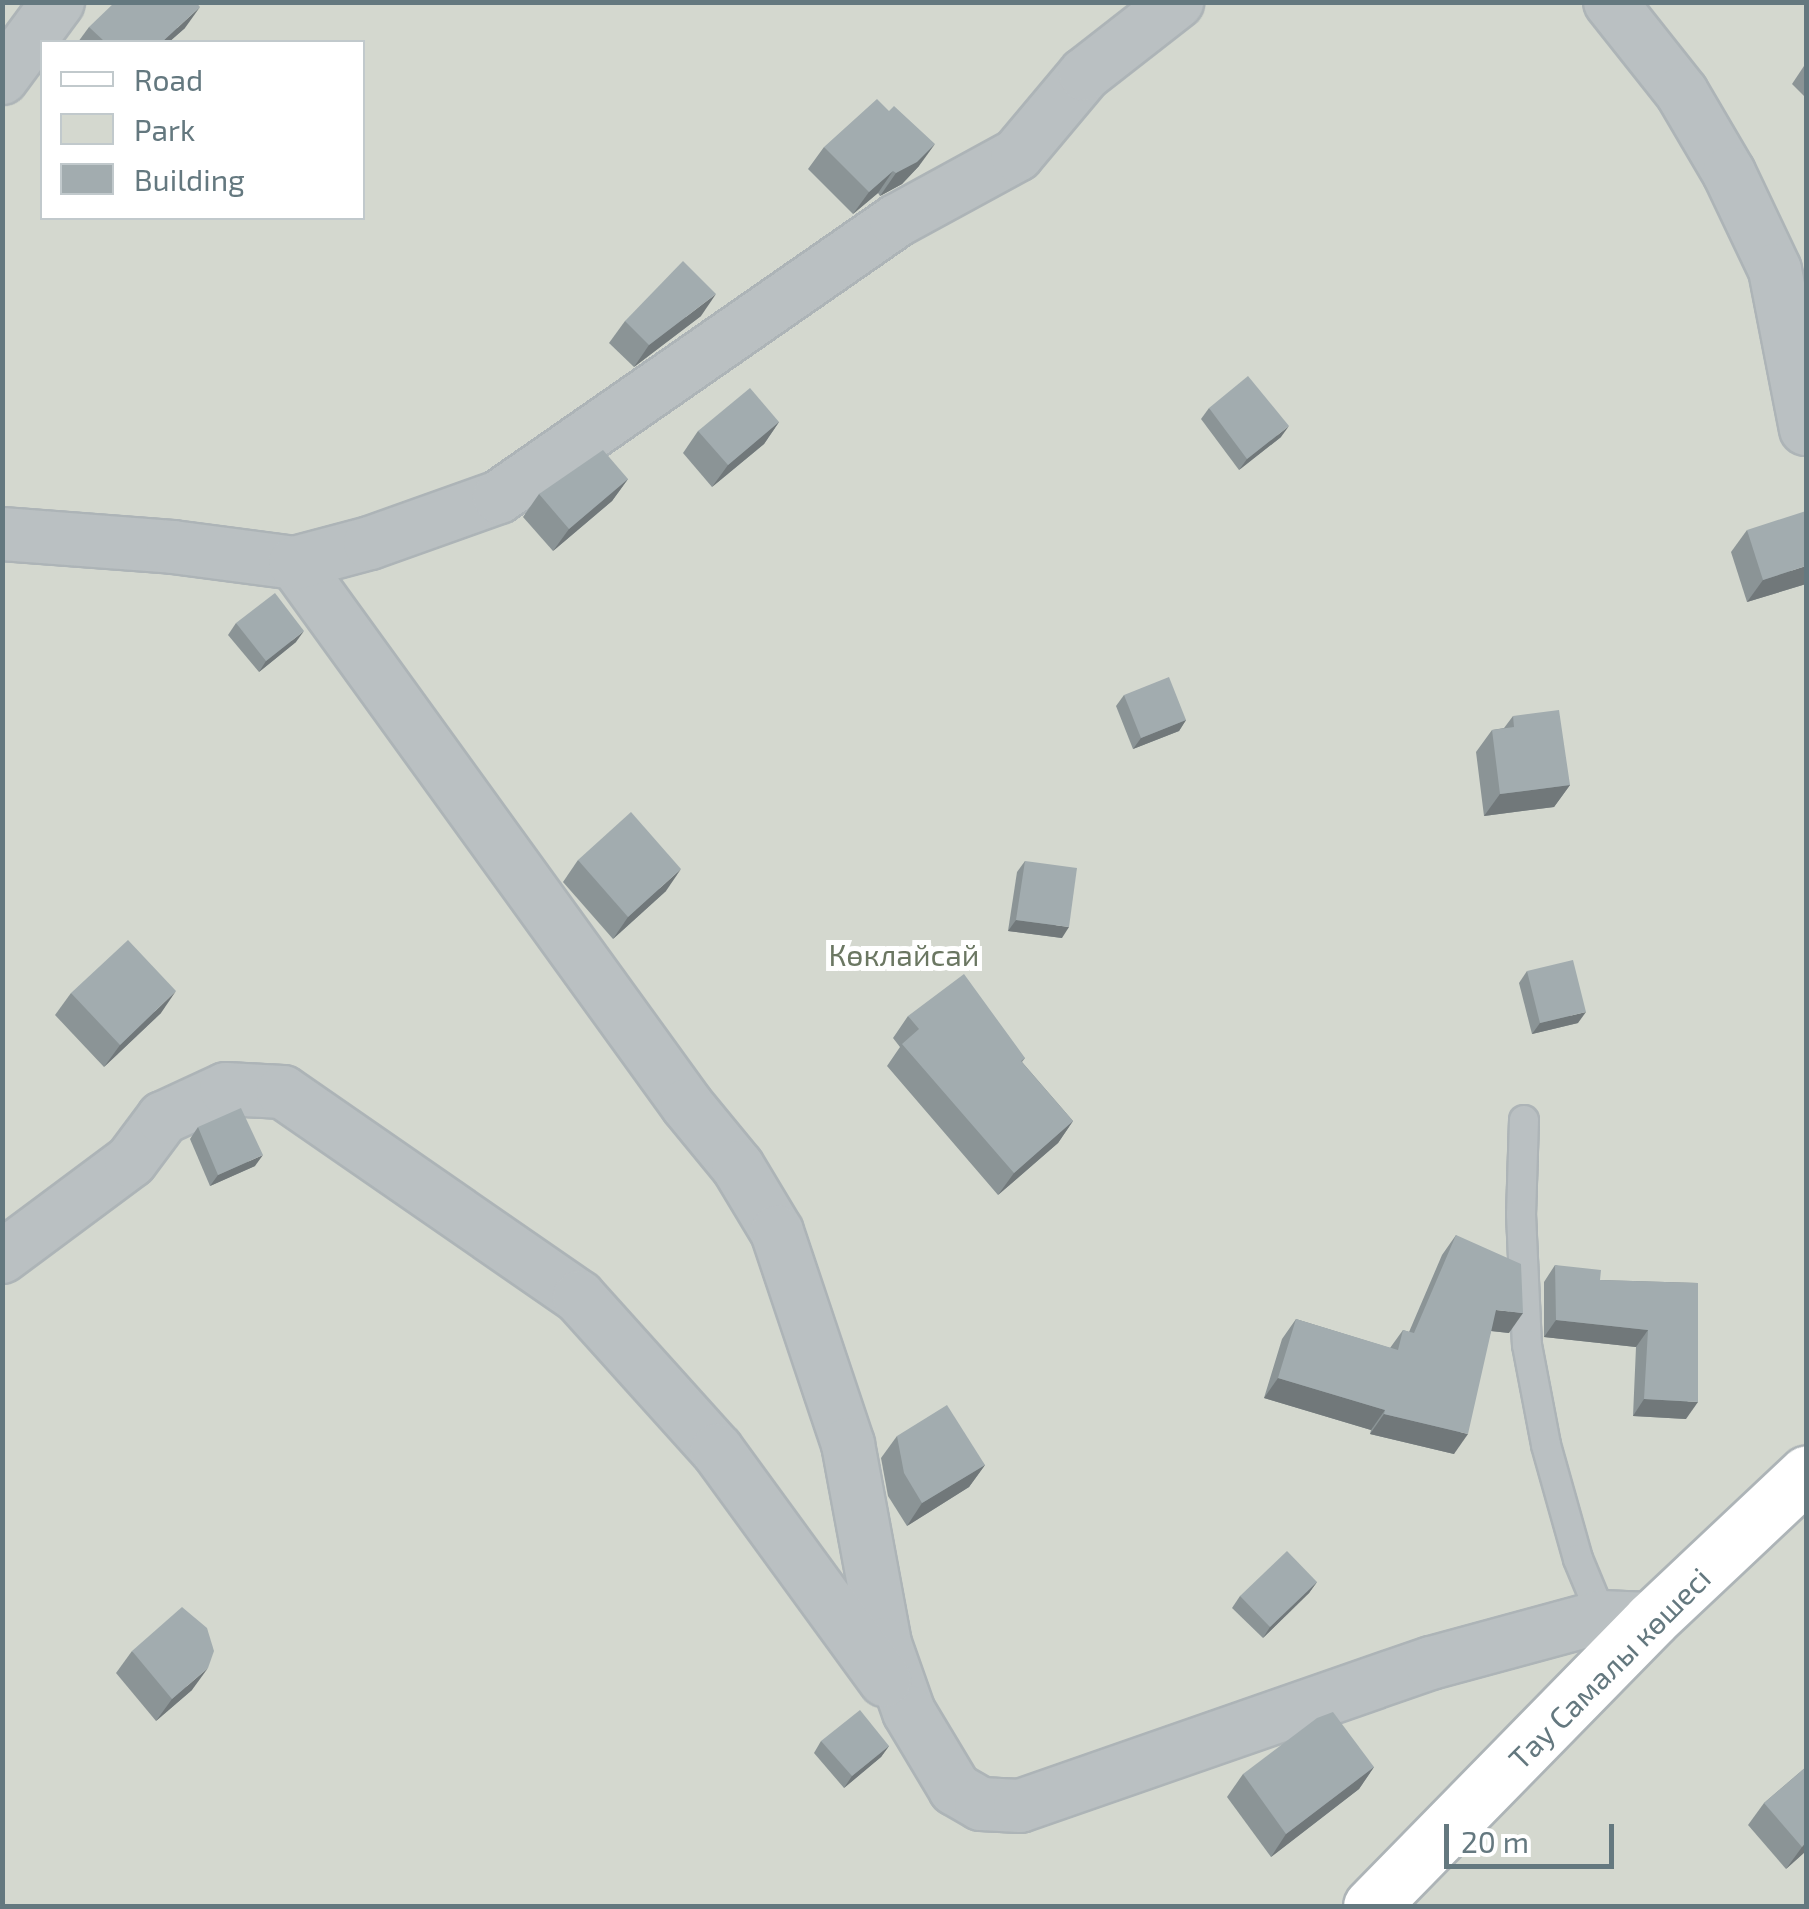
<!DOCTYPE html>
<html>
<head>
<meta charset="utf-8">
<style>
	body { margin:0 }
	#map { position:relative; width:1809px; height:1909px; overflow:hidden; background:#f4f3f0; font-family:"Exo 2",sans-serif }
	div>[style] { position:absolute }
	.green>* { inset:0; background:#d4d8cf }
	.roads { filter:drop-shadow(2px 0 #adb4b7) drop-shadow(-2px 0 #adb4b7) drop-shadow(0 2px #adb4b7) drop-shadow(0 -2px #adb4b7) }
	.lane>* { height:28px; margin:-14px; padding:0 14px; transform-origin:14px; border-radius:14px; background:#bac0c2 }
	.street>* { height:52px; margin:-26px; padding:0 26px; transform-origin:26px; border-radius:26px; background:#bac0c2 }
	.secondary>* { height:55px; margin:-27.5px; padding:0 27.5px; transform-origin:27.5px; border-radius:27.5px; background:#fff }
	.wall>* { inset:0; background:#8b9496 }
	.shaded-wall>* { inset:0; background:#71787a }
	.building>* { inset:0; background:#a2acaf }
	span { translate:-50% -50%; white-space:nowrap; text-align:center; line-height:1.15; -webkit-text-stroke:10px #fff; paint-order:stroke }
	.park-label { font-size:30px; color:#6b7762 }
	.street-label { font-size:30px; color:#64787f }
	.frame { position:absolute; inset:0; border:5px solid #64787f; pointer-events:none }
	.legend { position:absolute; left:40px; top:40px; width:325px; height:180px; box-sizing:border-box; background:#fff; border:2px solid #c1c9cc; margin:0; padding:12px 18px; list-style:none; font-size:30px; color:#64787f }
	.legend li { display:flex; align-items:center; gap:20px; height:50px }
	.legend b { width:50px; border:2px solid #c1c9cc }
	.scale { position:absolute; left:1444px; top:1824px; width:170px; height:45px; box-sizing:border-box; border:5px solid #64787f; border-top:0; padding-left:12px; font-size:30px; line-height:35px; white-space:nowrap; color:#64787f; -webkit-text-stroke:8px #fff; paint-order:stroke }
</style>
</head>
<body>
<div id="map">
	<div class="green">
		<i style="clip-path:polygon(evenodd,3px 3px,1806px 3px,1806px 1906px,3px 1906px,3px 3px,42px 42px,362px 42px,362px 218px,42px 218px,42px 42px)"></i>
	</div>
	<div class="roads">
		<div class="lane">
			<i style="left:1524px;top:1120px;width:94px;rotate:91.8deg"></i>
			<i style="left:1521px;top:1214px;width:131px;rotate:87.4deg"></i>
			<i style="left:1527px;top:1345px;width:102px;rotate:79.2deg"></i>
			<i style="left:1546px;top:1445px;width:118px;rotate:74.3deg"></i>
			<i style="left:1578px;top:1559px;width:70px;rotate:67.4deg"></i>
		</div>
		<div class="street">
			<i style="left:1610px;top:2px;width:116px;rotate:51.6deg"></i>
			<i style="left:1682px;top:93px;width:93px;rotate:59.6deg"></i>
			<i style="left:1729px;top:173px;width:107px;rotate:64.6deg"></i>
			<i style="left:1775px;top:270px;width:162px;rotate:79deg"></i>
			<i style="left:2px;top:78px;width:94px;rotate:-53.6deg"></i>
			<i style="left:2px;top:534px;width:171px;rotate:4.3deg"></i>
			<i style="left:173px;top:547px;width:123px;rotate:7.5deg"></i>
			<i style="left:295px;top:563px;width:669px;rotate:54.12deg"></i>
			<i style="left:687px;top:1105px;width:80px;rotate:50.6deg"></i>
			<i style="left:738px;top:1167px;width:76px;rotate:59deg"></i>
			<i style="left:777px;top:1232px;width:224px;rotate:71.5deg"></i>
			<i style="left:848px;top:1444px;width:203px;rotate:79.5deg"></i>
			<i style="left:885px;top:1644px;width:72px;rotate:70.6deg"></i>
			<i style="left:909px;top:1712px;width:90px;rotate:59.1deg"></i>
			<i style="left:955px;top:1789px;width:30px;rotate:30deg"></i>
			<i style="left:981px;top:1804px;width:39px;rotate:3deg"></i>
			<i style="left:1020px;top:1806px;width:435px;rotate:-19.2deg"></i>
			<i style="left:1431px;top:1663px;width:175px;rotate:-15.2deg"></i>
			<i style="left:1600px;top:1617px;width:52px;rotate:2.2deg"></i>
			<i style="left:295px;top:563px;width:78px;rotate:-14.9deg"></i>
			<i style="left:370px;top:543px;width:137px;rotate:-19.6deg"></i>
			<i style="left:499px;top:497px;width:484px;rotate:-34.8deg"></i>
			<i style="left:896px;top:221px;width:138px;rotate:-28.6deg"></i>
			<i style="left:1017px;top:155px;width:106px;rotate:-50deg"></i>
			<i style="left:1085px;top:74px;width:117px;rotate:-38deg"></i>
			<i style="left:2px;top:1257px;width:161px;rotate:-36.7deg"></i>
			<i style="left:131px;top:1161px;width:54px;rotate:-53.3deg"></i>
			<i style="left:163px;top:1118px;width:69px;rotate:-24.7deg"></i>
			<i style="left:226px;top:1089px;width:57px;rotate:3deg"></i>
			<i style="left:283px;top:1092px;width:360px;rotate:34.7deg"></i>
			<i style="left:579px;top:1297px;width:206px;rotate:48deg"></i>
			<i style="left:717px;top:1450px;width:285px;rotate:53.9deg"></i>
		</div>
		<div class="secondary">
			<i style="left:1371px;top:1906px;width:402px;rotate:-45.6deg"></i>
			<i style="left:1652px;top:1619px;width:212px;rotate:-43.3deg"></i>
		</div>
	</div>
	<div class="wall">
		<i style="clip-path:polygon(89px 27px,185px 28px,169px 42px,78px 42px)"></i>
		<i style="clip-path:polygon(1806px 63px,1806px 98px,1792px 84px)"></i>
		<i style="clip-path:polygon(824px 147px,919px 166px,902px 184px,880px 196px,878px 193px,853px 214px,808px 169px)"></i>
		<i style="clip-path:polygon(701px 316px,634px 367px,609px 343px,625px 321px)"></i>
		<i style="clip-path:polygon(1209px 408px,1281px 437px,1239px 470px,1201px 419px)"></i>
		<i style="clip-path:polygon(779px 422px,764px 444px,712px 487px,683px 453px,698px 431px)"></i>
		<i style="clip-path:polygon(628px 479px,612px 501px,553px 551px,523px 517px,539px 494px)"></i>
		<i style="clip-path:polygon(1747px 530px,1806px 584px,1747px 602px,1731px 552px)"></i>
		<i style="clip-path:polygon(236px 623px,296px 642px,259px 672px,228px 635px)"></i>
		<i style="clip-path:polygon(1124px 695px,1186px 720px,1179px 731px,1133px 749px,1116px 706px)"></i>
		<i style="clip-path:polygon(1513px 716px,1570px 785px,1554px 807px,1484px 816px,1476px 752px,1492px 730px,1504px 728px)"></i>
		<i style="clip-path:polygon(578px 860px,666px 891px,613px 939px,563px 882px)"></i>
		<i style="clip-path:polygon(1025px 861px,1062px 938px,1008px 931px,1017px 872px)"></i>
		<i style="clip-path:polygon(1527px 971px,1578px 1023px,1532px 1034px,1519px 983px)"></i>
		<i style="clip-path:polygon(71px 993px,161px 1013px,104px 1067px,55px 1015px)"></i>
		<i style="clip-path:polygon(908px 1016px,1025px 1058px,1022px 1062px,1073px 1121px,1058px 1143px,998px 1195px,887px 1066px,900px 1047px,893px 1038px)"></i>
		<i style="clip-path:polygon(198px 1127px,255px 1166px,210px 1186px,190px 1139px)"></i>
		<i style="clip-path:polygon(1456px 1235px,1509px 1333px,1491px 1331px,1454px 1454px,1370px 1434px,1371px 1430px,1264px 1398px,1282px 1339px,1296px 1319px,1390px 1348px,1403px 1330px,1409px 1332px,1442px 1255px)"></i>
		<i style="clip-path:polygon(1555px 1265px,1600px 1280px,1698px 1283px,1686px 1419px,1633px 1416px,1636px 1347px,1544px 1337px,1544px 1282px)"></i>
		<i style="clip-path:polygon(897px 1436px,985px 1465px,969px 1487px,907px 1526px,888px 1496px,881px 1458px)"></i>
		<i style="clip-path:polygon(1317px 1582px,1309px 1593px,1263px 1638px,1232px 1608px,1240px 1596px)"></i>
		<i style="clip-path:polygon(132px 1651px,192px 1690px,156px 1721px,116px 1673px)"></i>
		<i style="clip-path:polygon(821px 1741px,889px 1746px,881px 1757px,844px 1788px,814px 1753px)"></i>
		<i style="clip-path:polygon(1374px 1767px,1359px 1789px,1271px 1857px,1227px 1797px,1243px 1774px)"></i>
		<i style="clip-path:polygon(1806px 1767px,1806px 1851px,1786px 1869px,1748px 1825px,1764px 1803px)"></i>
	</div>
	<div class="shaded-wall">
		<i style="clip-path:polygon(200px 7px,185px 28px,169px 42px,162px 42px)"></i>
		<i style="clip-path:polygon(935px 144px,919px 166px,902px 184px,880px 196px,896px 173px)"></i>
		<i style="clip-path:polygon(893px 171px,878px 193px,853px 214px,869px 192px)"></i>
		<i style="clip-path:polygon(716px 294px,701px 316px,634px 367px,649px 345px)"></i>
		<i style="clip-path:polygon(779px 422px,764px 444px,712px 487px,728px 465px)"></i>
		<i style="clip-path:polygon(1289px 426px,1281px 437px,1239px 470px,1247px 459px)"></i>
		<i style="clip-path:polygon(628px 479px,612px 501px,553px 551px,569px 529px)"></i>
		<i style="clip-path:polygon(1806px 566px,1806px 584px,1747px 602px,1763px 580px)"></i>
		<i style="clip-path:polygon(304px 631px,296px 642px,259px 672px,266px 661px)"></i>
		<i style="clip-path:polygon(1186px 720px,1179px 731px,1133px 749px,1141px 738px)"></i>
		<i style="clip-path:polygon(1570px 785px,1554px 807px,1484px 816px,1500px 794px)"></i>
		<i style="clip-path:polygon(681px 869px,666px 891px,613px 939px,628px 917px)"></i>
		<i style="clip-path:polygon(1016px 920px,1069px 927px,1062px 938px,1008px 931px)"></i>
		<i style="clip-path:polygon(176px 991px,161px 1013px,104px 1067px,120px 1045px)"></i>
		<i style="clip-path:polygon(1586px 1012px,1578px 1023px,1532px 1034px,1540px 1023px)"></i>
		<i style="clip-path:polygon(1073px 1121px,1058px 1143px,998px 1195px,1014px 1173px)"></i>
		<i style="clip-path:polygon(263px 1155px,255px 1166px,210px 1186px,218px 1175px)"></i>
		<i style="clip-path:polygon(1496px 1310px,1523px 1313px,1509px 1333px,1482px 1330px)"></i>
		<i style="clip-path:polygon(1556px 1320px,1648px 1330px,1636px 1347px,1544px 1337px)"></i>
		<i style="clip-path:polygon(1278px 1378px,1385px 1410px,1371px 1430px,1264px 1398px)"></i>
		<i style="clip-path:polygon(1644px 1399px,1698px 1402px,1686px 1419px,1633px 1416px)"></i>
		<i style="clip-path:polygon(1384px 1414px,1468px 1434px,1454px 1454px,1370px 1434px)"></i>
		<i style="clip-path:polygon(985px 1465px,969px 1487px,907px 1526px,922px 1503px)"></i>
		<i style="clip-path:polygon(1317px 1582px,1309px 1593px,1263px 1638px,1270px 1627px)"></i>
		<i style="clip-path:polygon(208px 1668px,192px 1690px,156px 1721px,172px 1699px)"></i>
		<i style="clip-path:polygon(889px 1746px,881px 1757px,844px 1788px,852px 1776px)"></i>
		<i style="clip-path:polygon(1374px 1767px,1359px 1789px,1271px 1857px,1286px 1834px)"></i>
		<i style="clip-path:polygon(1806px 1842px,1806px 1851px,1786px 1869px,1802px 1847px)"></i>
	</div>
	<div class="building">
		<i style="clip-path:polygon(115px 2px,196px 2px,200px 7px,162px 42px,105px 42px,89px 27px)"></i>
		<i style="clip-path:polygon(877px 99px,889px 111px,894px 106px,935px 144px,917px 162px,896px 173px,893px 171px,869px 192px,824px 147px)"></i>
		<i style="clip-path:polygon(683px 261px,716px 294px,649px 345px,625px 321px)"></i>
		<i style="clip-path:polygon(1248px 376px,1289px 426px,1247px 459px,1209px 408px)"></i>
		<i style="clip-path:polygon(750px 388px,779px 422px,728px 465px,698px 431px)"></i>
		<i style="clip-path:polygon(603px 450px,628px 479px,569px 529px,539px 494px)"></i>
		<i style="clip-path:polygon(1806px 511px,1806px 566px,1763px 580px,1747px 530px)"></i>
		<i style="clip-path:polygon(275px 593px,304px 631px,266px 661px,236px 623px)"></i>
		<i style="clip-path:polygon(1169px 677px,1186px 720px,1141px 738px,1124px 695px)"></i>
		<i style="clip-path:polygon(1559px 710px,1570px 785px,1500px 794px,1492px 730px,1514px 727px,1513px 716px)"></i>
		<i style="clip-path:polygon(631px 812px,681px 869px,628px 917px,578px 860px)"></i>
		<i style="clip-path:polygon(1025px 861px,1077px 868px,1069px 927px,1016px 920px)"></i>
		<i style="clip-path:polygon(128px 940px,176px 991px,120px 1045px,71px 993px)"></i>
		<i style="clip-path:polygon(1573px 960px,1586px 1012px,1540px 1023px,1527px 971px)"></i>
		<i style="clip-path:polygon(964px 974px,1025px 1058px,1021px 1061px,1073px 1121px,1014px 1173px,902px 1044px,919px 1029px,908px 1016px)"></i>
		<i style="clip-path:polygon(241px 1108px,263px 1155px,218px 1175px,198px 1127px)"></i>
		<i style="clip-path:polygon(1456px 1235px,1521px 1264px,1523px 1313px,1496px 1310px,1468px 1434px,1384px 1414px,1385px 1410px,1278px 1378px,1296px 1319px,1398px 1350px,1403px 1330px,1414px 1333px)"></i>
		<i style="clip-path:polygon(1555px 1265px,1601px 1270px,1600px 1280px,1698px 1283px,1698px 1402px,1644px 1399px,1648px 1330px,1556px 1320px)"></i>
		<i style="clip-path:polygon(947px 1405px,985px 1465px,922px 1503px,904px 1473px,897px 1436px)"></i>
		<i style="clip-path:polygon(1287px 1551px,1317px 1582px,1270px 1627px,1240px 1596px)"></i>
		<i style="clip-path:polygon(182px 1607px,207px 1628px,214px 1651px,208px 1668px,172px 1699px,132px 1651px)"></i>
		<i style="clip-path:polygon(860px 1710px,889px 1746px,852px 1776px,821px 1741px)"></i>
		<i style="clip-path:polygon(1333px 1712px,1374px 1767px,1286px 1834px,1243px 1774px,1317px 1718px)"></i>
		<i style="clip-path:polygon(1806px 1767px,1806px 1842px,1802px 1847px,1764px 1803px)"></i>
	</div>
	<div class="park-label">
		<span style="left:904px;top:954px">Көклайсай</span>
	</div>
	<div class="street-label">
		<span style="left:1609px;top:1668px;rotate:-45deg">Тау Самалы көшесі</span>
	</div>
	<div class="frame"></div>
	<ul class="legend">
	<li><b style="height:12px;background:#fff"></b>Road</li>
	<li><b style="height:28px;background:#d4d8cf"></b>Park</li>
	<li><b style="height:28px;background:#a2acaf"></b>Building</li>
	</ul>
	<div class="scale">20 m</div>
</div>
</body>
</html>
